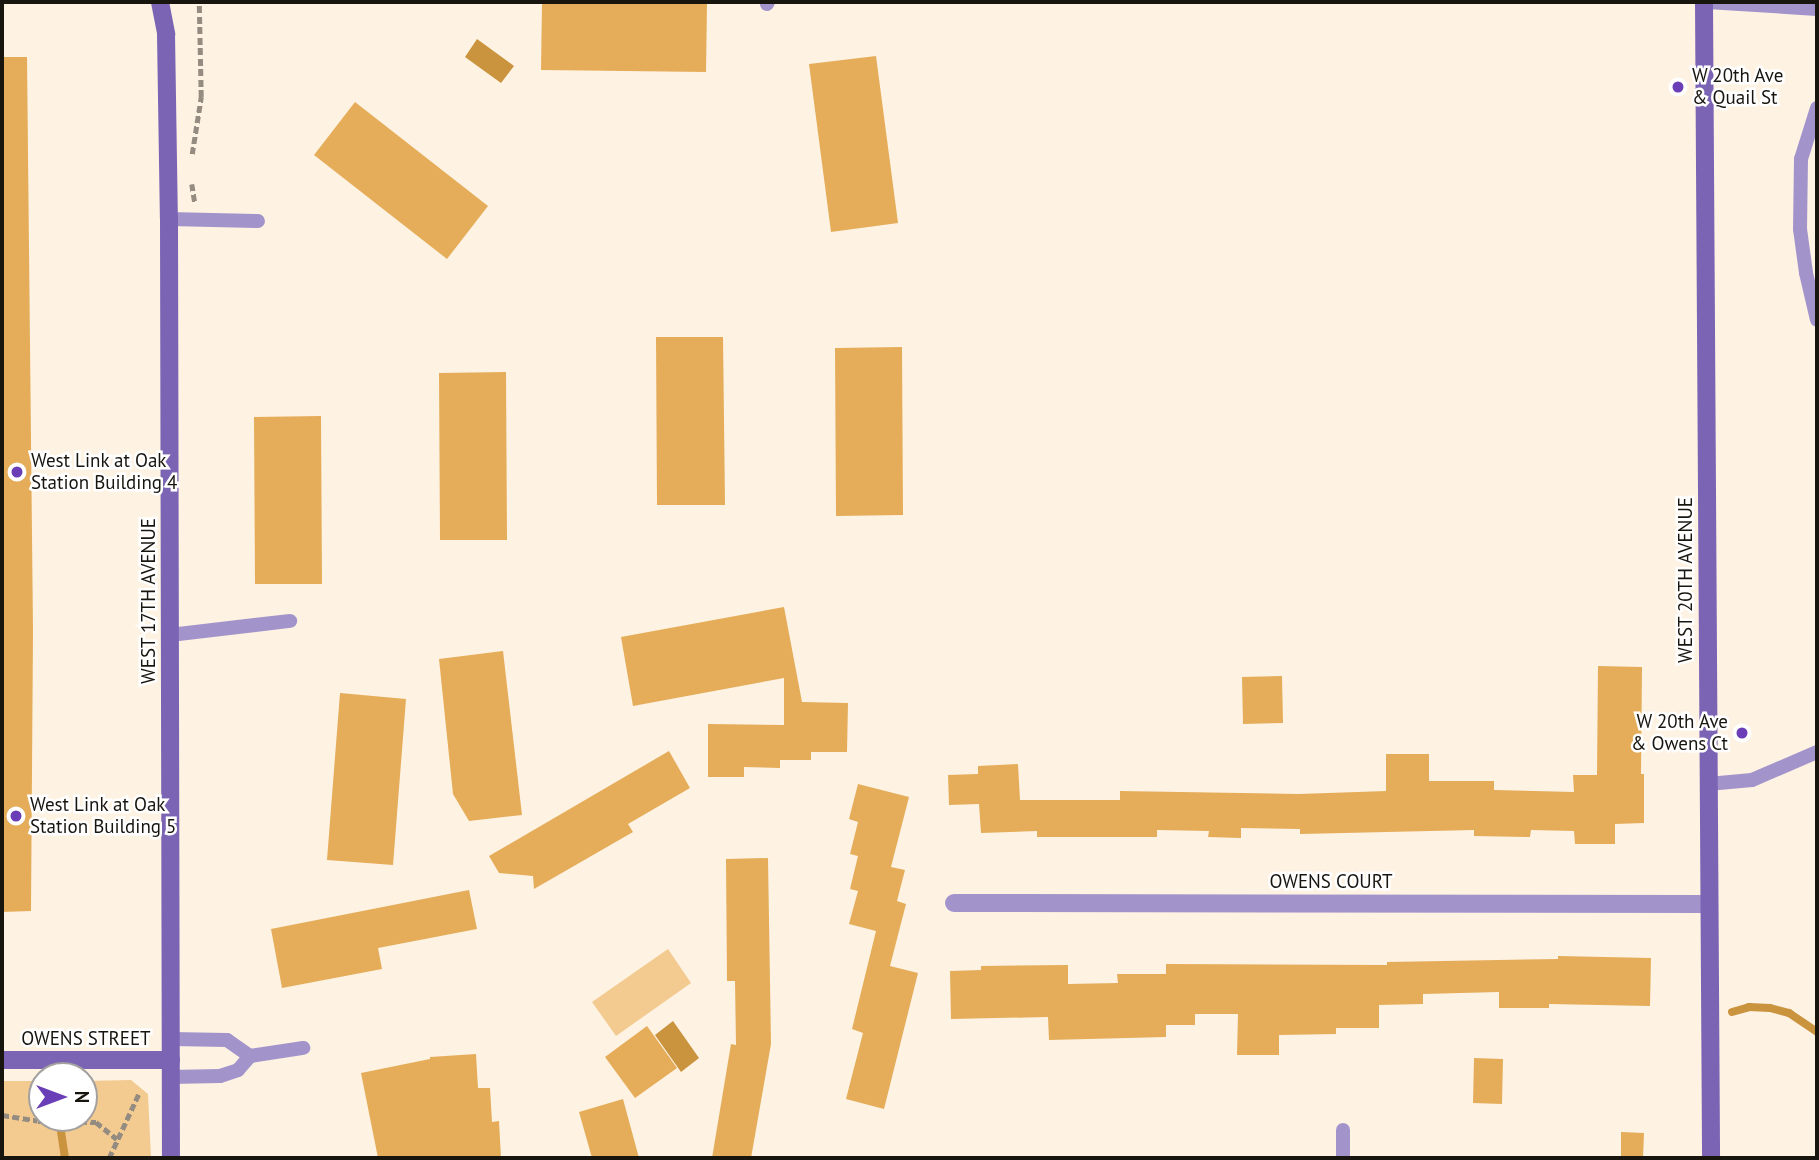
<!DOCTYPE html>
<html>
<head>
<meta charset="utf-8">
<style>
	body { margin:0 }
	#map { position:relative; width:1819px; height:1160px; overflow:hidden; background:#fef2e3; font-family:"PT Sans",sans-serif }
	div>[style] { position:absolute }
	.green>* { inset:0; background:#f3ca8f }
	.water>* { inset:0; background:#ca933e }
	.stream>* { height:8px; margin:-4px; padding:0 4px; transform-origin:4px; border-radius:4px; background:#ca933e }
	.building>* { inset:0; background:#e5ad59 }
	.path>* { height:4.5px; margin-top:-2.25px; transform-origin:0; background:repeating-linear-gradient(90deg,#948b81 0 7px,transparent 0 10.5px) }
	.lane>* { height:14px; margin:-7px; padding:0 7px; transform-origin:7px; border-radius:7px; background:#a294cb }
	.street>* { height:18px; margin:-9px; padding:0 9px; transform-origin:9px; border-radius:9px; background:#a294cb }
	.secondary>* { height:18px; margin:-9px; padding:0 9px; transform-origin:9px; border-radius:9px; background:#7b64b4 }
	.dots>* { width:19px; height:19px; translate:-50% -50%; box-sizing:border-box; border:4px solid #fff; border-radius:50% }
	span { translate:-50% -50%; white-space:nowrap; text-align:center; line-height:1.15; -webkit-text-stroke:5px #fff; paint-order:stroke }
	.poi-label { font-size:19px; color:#18140e }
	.left { translate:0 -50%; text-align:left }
	.right { translate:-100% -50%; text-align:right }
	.street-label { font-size:19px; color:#18140e }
	.frame { position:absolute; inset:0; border:4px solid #18140e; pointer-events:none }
	.north { position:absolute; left:28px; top:1062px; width:70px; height:70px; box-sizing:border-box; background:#fff; border:2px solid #a3a19f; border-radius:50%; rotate:90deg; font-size:19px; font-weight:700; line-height:28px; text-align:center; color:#18140e }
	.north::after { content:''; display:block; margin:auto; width:24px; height:32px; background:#6a3eb6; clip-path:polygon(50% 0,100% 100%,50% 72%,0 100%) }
</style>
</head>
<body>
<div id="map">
	<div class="green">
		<i style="clip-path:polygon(668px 949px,691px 983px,616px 1036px,592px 1002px)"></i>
		<i style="clip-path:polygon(131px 1080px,148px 1094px,151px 1158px,2px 1158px,2px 1081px,42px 1081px,42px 1118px,84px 1118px,84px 1081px)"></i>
	</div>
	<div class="water">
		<i style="clip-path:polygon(477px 39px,514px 66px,501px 83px,465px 57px)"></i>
		<i style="clip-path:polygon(673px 1021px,699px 1058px,681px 1072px,655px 1035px)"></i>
	</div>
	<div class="stream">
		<i style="left:1732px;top:1012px;width:18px;rotate:-16deg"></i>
		<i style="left:1749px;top:1007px;width:21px;rotate:3deg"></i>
		<i style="left:1770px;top:1008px;width:20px;rotate:15deg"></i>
		<i style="left:1789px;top:1013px;width:34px;rotate:34deg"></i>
		<i style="left:59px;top:1118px;width:40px;rotate:81.5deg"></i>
	</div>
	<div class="building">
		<i style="clip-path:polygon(542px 3px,707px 4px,706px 72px,541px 70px)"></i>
		<i style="clip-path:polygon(876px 56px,898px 223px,831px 232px,809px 64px)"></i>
		<i style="clip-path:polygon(2px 57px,27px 57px,33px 631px,31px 911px,2px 912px)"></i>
		<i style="clip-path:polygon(355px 102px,488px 206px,447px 259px,314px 155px)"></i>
		<i style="clip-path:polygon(656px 337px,723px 337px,725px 505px,657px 505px)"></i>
		<i style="clip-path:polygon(902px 347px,903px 515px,836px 516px,835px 348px)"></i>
		<i style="clip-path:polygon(506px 372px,507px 540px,440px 540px,439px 373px)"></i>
		<i style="clip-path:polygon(321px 416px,322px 584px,255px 584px,254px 417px)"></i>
		<i style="clip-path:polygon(784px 607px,802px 702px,848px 703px,847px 752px,811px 752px,811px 760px,780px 760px,780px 768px,744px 767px,744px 777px,708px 777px,708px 724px,784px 725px,784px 678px,633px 706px,621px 637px)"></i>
		<i style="clip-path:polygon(503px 651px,522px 815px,469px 821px,453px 794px,439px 659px)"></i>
		<i style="clip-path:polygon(1598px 666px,1642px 667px,1641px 774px,1644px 774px,1644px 823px,1615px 824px,1615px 844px,1575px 844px,1574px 831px,1531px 830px,1530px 837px,1474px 836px,1474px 830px,1300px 834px,1300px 829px,1241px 828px,1241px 838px,1208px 837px,1209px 831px,1157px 830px,1157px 837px,1037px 837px,1037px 831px,981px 833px,979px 804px,949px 805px,948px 775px,978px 774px,978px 766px,1018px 764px,1020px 800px,1120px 800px,1120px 791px,1299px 794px,1386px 791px,1386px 754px,1429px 754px,1429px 781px,1494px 781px,1494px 790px,1574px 792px,1573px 775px,1597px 775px)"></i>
		<i style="clip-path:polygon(1282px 676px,1283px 723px,1243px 724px,1242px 677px)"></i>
		<i style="clip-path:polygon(340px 693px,406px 699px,393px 865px,327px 860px)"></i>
		<i style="clip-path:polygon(669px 751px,690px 788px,628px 824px,633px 832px,534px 889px,533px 876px,499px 873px,489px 856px)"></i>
		<i style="clip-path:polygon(858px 784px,909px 797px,891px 867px,905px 870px,897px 901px,906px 904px,890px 966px,918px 973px,884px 1109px,846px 1099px,863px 1033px,852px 1029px,876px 931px,849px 924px,858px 891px,850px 889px,858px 856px,850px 854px,858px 822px,849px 819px)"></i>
		<i style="clip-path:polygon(768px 858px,771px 1044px,751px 1158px,712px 1158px,731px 1044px,736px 1045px,735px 981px,727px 981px,726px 859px)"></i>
		<i style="clip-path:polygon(469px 890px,477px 929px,378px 948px,382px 969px,282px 988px,271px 929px)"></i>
		<i style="clip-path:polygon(1558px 956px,1651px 958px,1650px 1006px,1549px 1004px,1549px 1008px,1499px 1008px,1499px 992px,1423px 994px,1423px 1004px,1379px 1005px,1379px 1028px,1336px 1028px,1336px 1034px,1279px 1035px,1279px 1055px,1237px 1055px,1238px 1014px,1195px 1014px,1195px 1025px,1166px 1025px,1166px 1037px,1049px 1040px,1048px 1017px,951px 1019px,950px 971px,981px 970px,981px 966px,1068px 965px,1068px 984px,1118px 983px,1117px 974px,1166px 974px,1166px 964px,1387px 965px,1387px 962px,1558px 959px)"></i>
		<i style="clip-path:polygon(647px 1026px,677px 1068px,635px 1098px,605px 1057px)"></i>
		<i style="clip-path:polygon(476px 1054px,478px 1088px,490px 1088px,492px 1122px,499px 1121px,501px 1158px,378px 1158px,361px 1073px,430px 1059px,430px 1057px)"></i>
		<i style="clip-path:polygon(1474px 1058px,1503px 1059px,1502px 1104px,1473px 1103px)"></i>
		<i style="clip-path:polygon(623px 1099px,639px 1158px,592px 1158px,579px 1112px)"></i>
		<i style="clip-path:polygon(1621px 1132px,1644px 1133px,1643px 1158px,1621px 1158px)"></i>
	</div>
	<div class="path">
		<i style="left:192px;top:154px;width:58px;rotate:-81deg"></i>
		<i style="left:201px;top:97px;width:95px;rotate:-91.2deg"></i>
		<i style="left:192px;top:184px;width:19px;rotate:81deg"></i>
		<i style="left:2px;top:1115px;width:36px;rotate:9deg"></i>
		<i style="left:38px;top:1121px;width:58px;rotate:1deg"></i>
		<i style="left:96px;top:1122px;width:27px;rotate:39deg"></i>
		<i style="left:109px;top:1158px;width:72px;rotate:-65.2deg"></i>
	</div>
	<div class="lane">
		<i style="left:1707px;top:2px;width:110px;rotate:3.6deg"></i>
		<i style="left:767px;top:4px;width:2px;rotate:-63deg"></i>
		<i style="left:1817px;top:108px;width:53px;rotate:107.4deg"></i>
		<i style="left:1801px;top:159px;width:70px;rotate:90.8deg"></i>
		<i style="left:1800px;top:229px;width:44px;rotate:82.2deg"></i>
		<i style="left:1806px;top:273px;width:48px;rotate:76.8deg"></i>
		<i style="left:169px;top:219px;width:89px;rotate:1.3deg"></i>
		<i style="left:170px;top:635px;width:121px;rotate:-6.7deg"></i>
		<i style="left:1708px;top:784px;width:44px;rotate:-5.2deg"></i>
		<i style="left:1752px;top:780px;width:71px;rotate:-23.3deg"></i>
		<i style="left:171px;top:1039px;width:56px;rotate:1deg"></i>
		<i style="left:227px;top:1040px;width:28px;rotate:35deg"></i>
		<i style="left:171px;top:1077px;width:49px;rotate:-1.2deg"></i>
		<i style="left:220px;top:1076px;width:19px;rotate:-18deg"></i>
		<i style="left:238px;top:1070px;width:18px;rotate:-49deg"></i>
		<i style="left:250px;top:1056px;width:54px;rotate:-8.6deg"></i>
		<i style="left:1343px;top:1158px;width:28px;rotate:-90deg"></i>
	</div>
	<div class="street">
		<i style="left:954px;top:903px;width:754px;rotate:0.08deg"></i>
	</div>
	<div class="secondary">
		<i style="left:160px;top:2px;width:33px;rotate:79deg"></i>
		<i style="left:166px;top:34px;width:185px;rotate:89.1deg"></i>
		<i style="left:169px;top:219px;width:939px;rotate:89.88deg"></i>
		<i style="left:1704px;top:2px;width:1156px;rotate:89.65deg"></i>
		<i style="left:2px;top:1060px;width:169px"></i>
	</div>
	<div class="dots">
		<i style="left:1678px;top:87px;background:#6a3eb6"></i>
		<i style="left:17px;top:472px;background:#6a3eb6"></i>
		<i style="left:1742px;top:733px;background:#6a3eb6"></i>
		<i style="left:16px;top:816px;background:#6a3eb6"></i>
	</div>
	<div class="poi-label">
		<span class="left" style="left:1692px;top:87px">W 20th Ave<br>&amp; Quail St</span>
		<span class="left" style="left:31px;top:472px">West Link at Oak<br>Station Building 4</span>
		<span class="right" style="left:1728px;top:733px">W 20th Ave<br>&amp; Owens Ct</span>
		<span class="left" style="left:30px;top:816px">West Link at Oak<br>Station Building 5</span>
	</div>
	<div class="street-label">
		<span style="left:1686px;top:580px;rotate:-90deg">WEST 20TH AVENUE</span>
		<span style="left:149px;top:601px;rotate:-90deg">WEST 17TH AVENUE</span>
		<span style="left:1331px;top:882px">OWENS COURT</span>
		<span style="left:86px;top:1039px">OWENS STREET</span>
	</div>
	<div class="frame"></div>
	<div class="north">N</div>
</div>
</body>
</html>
